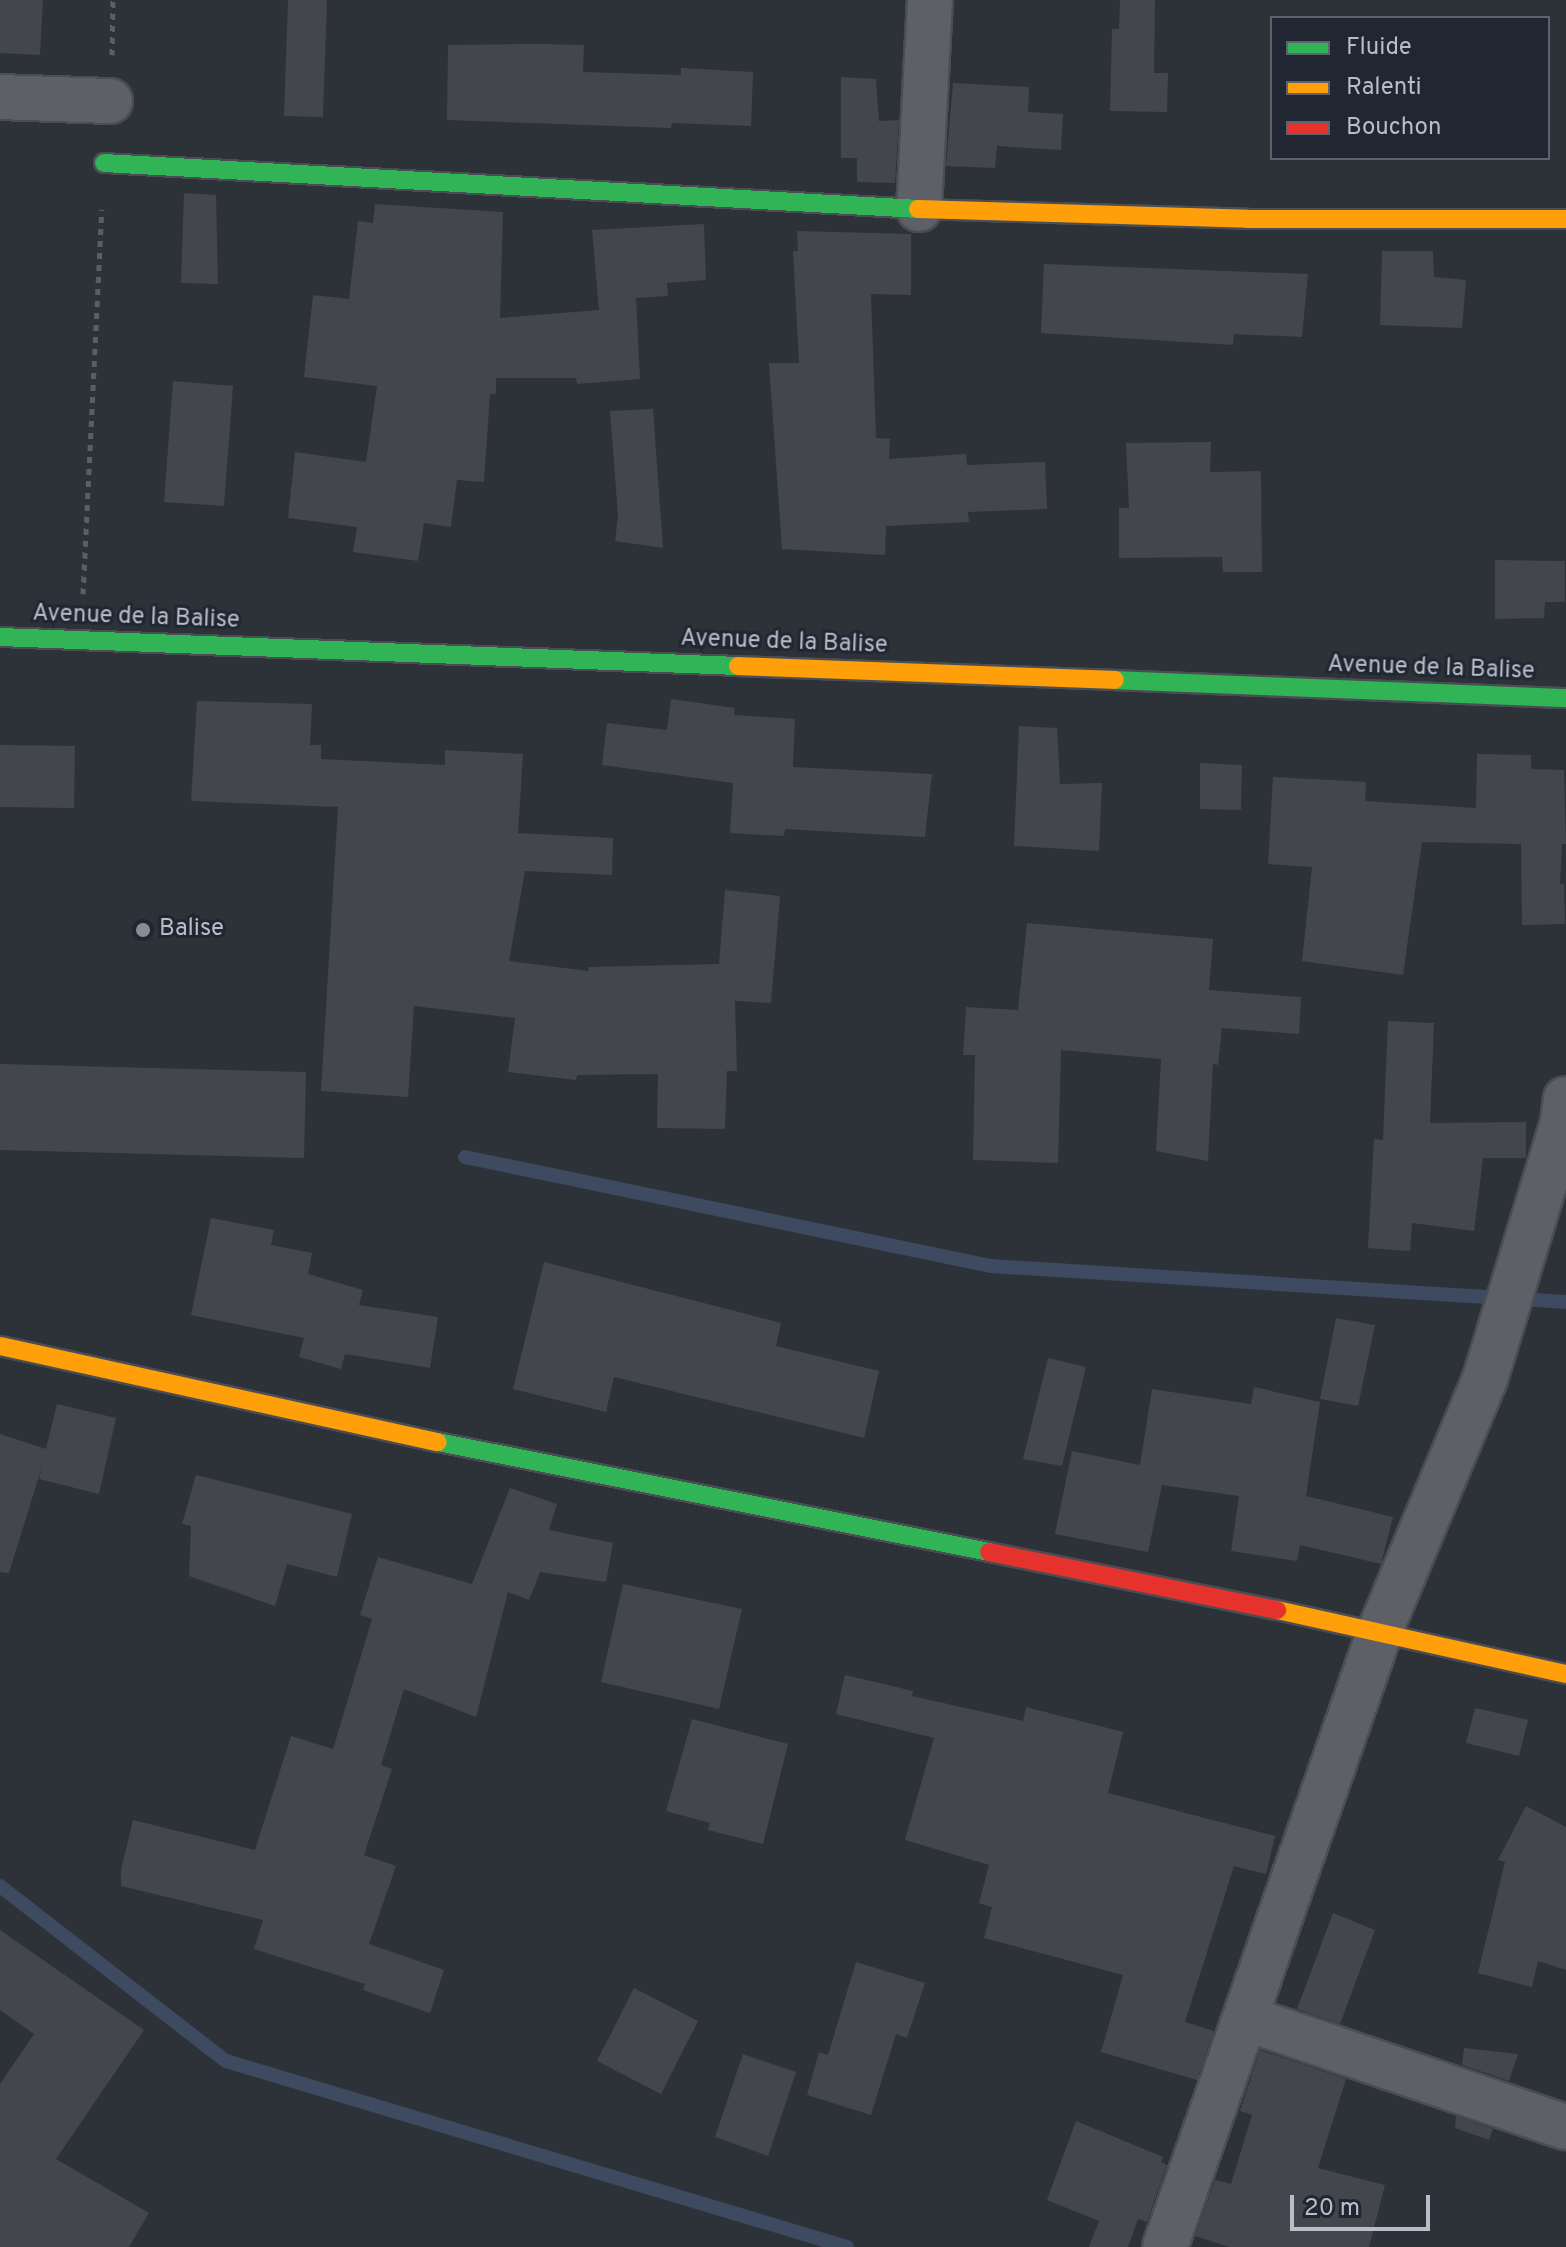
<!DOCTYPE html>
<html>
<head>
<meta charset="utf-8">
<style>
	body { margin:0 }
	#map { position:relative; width:1566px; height:2247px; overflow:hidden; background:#2d3138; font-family:Overpass,sans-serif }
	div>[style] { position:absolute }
	.stream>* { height:14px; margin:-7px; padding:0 7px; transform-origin:7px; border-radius:7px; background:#3e4a60 }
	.building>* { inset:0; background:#43474d }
	.path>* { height:5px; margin-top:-2.5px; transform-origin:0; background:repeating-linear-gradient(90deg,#5b5f63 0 6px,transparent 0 12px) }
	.roads { filter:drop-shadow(2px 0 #4a4d53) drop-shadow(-2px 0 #4a4d53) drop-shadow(0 2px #4a4d53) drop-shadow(0 -2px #4a4d53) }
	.street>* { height:44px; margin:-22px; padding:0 22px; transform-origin:22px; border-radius:22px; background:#5d6066 }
	.fast>* { height:18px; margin:-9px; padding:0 9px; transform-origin:9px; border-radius:9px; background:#30b455 }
	.slow>* { height:18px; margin:-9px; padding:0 9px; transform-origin:9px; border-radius:9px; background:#ff9f0a }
	.jam>* { height:18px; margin:-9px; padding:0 9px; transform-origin:9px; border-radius:9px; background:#e5322d }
	.dots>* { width:22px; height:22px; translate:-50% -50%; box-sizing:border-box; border:4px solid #202732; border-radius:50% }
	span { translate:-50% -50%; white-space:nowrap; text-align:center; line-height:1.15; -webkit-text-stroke:6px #202732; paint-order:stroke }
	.street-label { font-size:24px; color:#b8bdc8 }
	.poi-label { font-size:24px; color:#b8bdc8 }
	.left { translate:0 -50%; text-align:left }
	.legend { position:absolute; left:1270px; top:16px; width:280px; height:144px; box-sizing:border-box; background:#202732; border:2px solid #5d636e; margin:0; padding:10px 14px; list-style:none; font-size:24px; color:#b8bdc8 }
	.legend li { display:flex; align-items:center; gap:16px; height:40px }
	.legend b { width:40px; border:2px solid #5d636e }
	.scale { position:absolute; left:1290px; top:2195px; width:140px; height:36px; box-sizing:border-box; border:4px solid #b8bdc8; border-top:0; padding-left:10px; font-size:24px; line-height:28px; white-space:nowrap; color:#b8bdc8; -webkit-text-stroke:6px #202732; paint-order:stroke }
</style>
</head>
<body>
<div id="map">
	<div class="stream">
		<i style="left:465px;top:1157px;width:537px;rotate:11.71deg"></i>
		<i style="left:991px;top:1266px;width:576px;rotate:3.58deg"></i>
		<i style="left:0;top:1886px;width:286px;rotate:37.8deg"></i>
		<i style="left:226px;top:2061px;width:648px;rotate:16.67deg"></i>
	</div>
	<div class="building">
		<i style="clip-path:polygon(0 0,43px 0,40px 55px,0 53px)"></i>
		<i style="clip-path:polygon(288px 0,327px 0,323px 117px,284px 116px)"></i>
		<i style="clip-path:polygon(1120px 0,1155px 0,1154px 73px,1168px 73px,1167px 112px,1110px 111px,1112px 29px,1119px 29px)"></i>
		<i style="clip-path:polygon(542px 44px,584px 45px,583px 72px,681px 75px,681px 68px,753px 72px,751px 126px,672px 123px,671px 128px,447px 120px,448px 45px)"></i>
		<i style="clip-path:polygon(841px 77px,876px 79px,879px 121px,899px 120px,895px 183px,857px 182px,857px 158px,841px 158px)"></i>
		<i style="clip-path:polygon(953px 83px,1029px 87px,1028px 112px,1063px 114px,1061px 150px,997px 146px,995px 168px,946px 166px)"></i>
		<i style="clip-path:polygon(184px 193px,216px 195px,218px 284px,181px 283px)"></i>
		<i style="clip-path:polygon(375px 204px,503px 212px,500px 318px,599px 310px,592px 230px,704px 224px,706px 280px,667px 283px,668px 296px,636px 298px,640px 379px,577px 384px,576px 378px,496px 378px,496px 394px,490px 394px,484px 482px,457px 480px,451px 527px,424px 523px,418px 561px,353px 552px,357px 527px,288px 518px,295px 452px,366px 462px,377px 386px,304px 377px,313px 295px,349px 299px,358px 221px,373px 223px)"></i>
		<i style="clip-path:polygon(797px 231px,911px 234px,911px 295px,871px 294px,876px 438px,890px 439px,889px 459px,966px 454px,967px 465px,1045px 462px,1047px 509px,968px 512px,969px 522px,886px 526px,885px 555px,782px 549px,769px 363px,799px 363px,793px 251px,798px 251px)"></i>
		<i style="clip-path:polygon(1382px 251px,1433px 251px,1434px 277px,1466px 280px,1462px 328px,1380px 325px)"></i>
		<i style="clip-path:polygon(1044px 264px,1308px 274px,1302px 337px,1234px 334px,1233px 345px,1041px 333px)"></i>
		<i style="clip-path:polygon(173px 381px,233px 386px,224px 506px,164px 502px)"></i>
		<i style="clip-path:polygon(653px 409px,663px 548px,615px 541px,618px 516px,610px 411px)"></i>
		<i style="clip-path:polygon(1211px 442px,1210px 472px,1261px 471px,1262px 572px,1223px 572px,1222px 557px,1119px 558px,1119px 508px,1129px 508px,1126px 443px)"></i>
		<i style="clip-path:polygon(1495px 560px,1565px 561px,1565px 602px,1545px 602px,1544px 618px,1495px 619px)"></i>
		<i style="clip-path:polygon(671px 699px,735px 708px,734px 715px,795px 719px,793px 767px,932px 774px,925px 837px,785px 829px,784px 836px,730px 833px,733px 783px,602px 765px,607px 723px,667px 730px)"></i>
		<i style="clip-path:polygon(197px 701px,312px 704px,310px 745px,321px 745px,321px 759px,445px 765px,445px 750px,523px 754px,518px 833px,613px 838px,612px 875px,525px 871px,509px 961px,588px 971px,589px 967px,719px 964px,725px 890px,780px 896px,771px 1003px,735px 1001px,737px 1071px,727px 1071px,725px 1129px,657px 1128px,658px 1074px,577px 1075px,576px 1080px,508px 1072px,515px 1018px,414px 1006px,408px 1097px,321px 1091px,338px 807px,191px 801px)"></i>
		<i style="clip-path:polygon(1019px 726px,1057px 728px,1060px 784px,1102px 783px,1099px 851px,1014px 846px)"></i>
		<i style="clip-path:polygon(0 745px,75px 746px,74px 808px,0 807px)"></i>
		<i style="clip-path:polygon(1477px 754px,1531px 755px,1531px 769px,1564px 770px,1566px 844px,1562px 844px,1560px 884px,1564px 884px,1565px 924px,1522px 925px,1521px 844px,1422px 842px,1403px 975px,1302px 961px,1312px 867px,1268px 864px,1273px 777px,1366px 782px,1365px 801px,1476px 808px)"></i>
		<i style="clip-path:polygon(1200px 763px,1242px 765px,1241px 810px,1200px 809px)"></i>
		<i style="clip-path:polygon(1027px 923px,1213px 939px,1209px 990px,1301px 997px,1299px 1034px,1222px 1028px,1218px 1065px,1213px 1064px,1208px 1161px,1156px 1151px,1161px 1059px,1061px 1050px,1058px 1163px,973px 1160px,975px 1055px,963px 1055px,966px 1007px,1018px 1010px)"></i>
		<i style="clip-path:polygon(1388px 1021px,1434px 1023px,1430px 1123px,1526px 1122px,1526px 1158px,1483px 1158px,1474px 1231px,1412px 1223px,1410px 1251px,1368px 1248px,1374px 1139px,1383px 1140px)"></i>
		<i style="clip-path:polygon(0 1064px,306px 1072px,304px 1158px,0 1150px)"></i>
		<i style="clip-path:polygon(211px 1218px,274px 1230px,271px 1245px,312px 1253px,308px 1274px,363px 1290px,359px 1305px,438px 1317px,430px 1368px,345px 1354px,341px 1369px,299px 1357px,304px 1338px,191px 1315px)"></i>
		<i style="clip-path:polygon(544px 1262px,781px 1323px,776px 1346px,879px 1371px,864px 1438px,614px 1377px,606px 1412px,513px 1389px)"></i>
		<i style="clip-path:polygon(1336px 1318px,1375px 1325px,1358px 1406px,1320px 1399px)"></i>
		<i style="clip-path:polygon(1048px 1358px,1086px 1367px,1062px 1466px,1023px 1459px)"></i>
		<i style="clip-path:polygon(1254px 1387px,1320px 1402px,1306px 1496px,1393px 1517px,1381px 1564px,1300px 1545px,1297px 1561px,1231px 1551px,1239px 1496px,1162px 1485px,1148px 1552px,1055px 1534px,1072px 1451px,1140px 1465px,1152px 1389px,1251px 1404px)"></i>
		<i style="clip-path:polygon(57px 1404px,116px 1418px,99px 1494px,39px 1479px,43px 1463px,9px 1573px,0 1572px,0 1434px,46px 1449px)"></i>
		<i style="clip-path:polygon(196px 1475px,352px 1514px,337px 1577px,287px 1564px,275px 1606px,189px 1576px,191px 1526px,182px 1524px)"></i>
		<i style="clip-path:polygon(510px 1488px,557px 1504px,549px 1530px,613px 1543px,606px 1582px,540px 1572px,529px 1600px,508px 1592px,476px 1717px,404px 1689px,381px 1765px,392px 1769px,364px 1855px,396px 1866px,369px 1944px,444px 1970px,430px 2013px,363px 1990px,365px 1984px,254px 1949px,263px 1920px,121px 1886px,121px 1870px,133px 1820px,255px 1850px,291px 1736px,333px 1749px,372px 1619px,360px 1615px,378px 1557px,472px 1584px)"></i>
		<i style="clip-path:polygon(623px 1584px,742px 1609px,719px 1709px,601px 1682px)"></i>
		<i style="clip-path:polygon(845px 1675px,913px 1691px,912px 1696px,1023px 1721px,1026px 1707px,1123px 1732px,1108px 1793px,1275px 1836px,1266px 1874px,1234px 1866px,1185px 2022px,1214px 2031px,1197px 2080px,1101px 2052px,1123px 1975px,984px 1938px,992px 1907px,979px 1903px,989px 1865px,905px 1840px,934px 1738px,836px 1714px)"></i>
		<i style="clip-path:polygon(1475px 1708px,1528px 1720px,1519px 1756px,1466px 1743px)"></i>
		<i style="clip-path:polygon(692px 1719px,788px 1744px,763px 1844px,708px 1830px,710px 1823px,666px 1811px)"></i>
		<i style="clip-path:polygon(1526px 1806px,1566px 1827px,1566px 1970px,1538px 1961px,1532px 1987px,1478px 1973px,1505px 1862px,1498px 1860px)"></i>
		<i style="clip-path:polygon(1333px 1913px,1375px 1930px,1340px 2024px,1297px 2009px)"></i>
		<i style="clip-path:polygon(0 1930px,144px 2030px,56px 2159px,149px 2213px,129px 2247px,0 2247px,0 2084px,34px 2034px,0 2010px)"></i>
		<i style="clip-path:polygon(856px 1962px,925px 1983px,907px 2038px,896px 2034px,871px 2115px,807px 2095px,819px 2052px,828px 2055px)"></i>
		<i style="clip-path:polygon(634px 1988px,698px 2021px,661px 2094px,597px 2061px)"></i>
		<i style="clip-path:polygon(1464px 2048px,1518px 2054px,1509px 2081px,1462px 2065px)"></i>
		<i style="clip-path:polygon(1260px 2050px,1346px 2079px,1318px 2168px,1385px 2185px,1369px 2247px,1230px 2247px,1195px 2236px,1215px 2180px,1231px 2184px,1252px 2115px,1240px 2111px)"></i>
		<i style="clip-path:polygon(743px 2054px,796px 2072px,768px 2156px,715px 2137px)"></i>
		<i style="clip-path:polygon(1456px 2116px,1493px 2129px,1489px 2140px,1455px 2128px)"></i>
		<i style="clip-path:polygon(1076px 2121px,1163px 2157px,1161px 2162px,1167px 2165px,1147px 2222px,1138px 2219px,1128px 2247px,1089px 2247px,1099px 2221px,1047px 2200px)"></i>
	</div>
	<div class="path">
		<i style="left:112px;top:55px;width:55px;rotate:-89deg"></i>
		<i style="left:83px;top:594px;width:385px;rotate:-87.2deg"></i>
	</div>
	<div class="roads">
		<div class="street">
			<i style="left:0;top:97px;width:110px;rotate:2.1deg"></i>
			<i style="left:919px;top:209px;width:209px;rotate:-87deg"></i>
			<i style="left:1245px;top:2018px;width:339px;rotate:18.8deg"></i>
			<i style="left:1165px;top:2247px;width:652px;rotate:-70.76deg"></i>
			<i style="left:1380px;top:1631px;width:273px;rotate:-67.4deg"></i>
			<i style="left:1485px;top:1379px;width:269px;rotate:-73.1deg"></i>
			<i style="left:1563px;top:1122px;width:23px;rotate:-83deg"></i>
		</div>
		<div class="fast">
			<i style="left:104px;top:163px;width:815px;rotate:3.23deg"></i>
			<i style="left:0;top:637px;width:739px;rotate:2.25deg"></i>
			<i style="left:1115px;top:680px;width:451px;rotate:2.3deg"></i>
			<i style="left:438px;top:1442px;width:562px;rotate:11.29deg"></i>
		</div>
		<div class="slow">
			<i style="left:918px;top:209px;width:330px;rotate:1.7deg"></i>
			<i style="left:1248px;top:219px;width:318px"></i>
			<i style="left:738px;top:666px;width:377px;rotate:2.1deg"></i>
			<i style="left:0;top:1346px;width:448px;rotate:12.4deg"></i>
			<i style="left:1277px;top:1610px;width:296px;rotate:12.5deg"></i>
		</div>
		<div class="jam">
			<i style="left:989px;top:1552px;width:294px;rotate:11.4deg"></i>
		</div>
	</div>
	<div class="dots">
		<i style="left:143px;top:930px;background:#878c96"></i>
	</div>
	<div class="street-label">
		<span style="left:136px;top:618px;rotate:2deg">Avenue de la Balise</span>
		<span style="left:784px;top:643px;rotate:2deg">Avenue de la Balise</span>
		<span style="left:1431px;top:669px;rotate:2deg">Avenue de la Balise</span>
	</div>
	<div class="poi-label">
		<span class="left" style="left:159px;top:930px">Balise</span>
	</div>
	<ul class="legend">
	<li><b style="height:10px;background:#30b455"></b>Fluide</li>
	<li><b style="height:10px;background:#ff9f0a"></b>Ralenti</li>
	<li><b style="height:10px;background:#e5322d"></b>Bouchon</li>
	</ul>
	<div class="scale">20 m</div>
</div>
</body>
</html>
